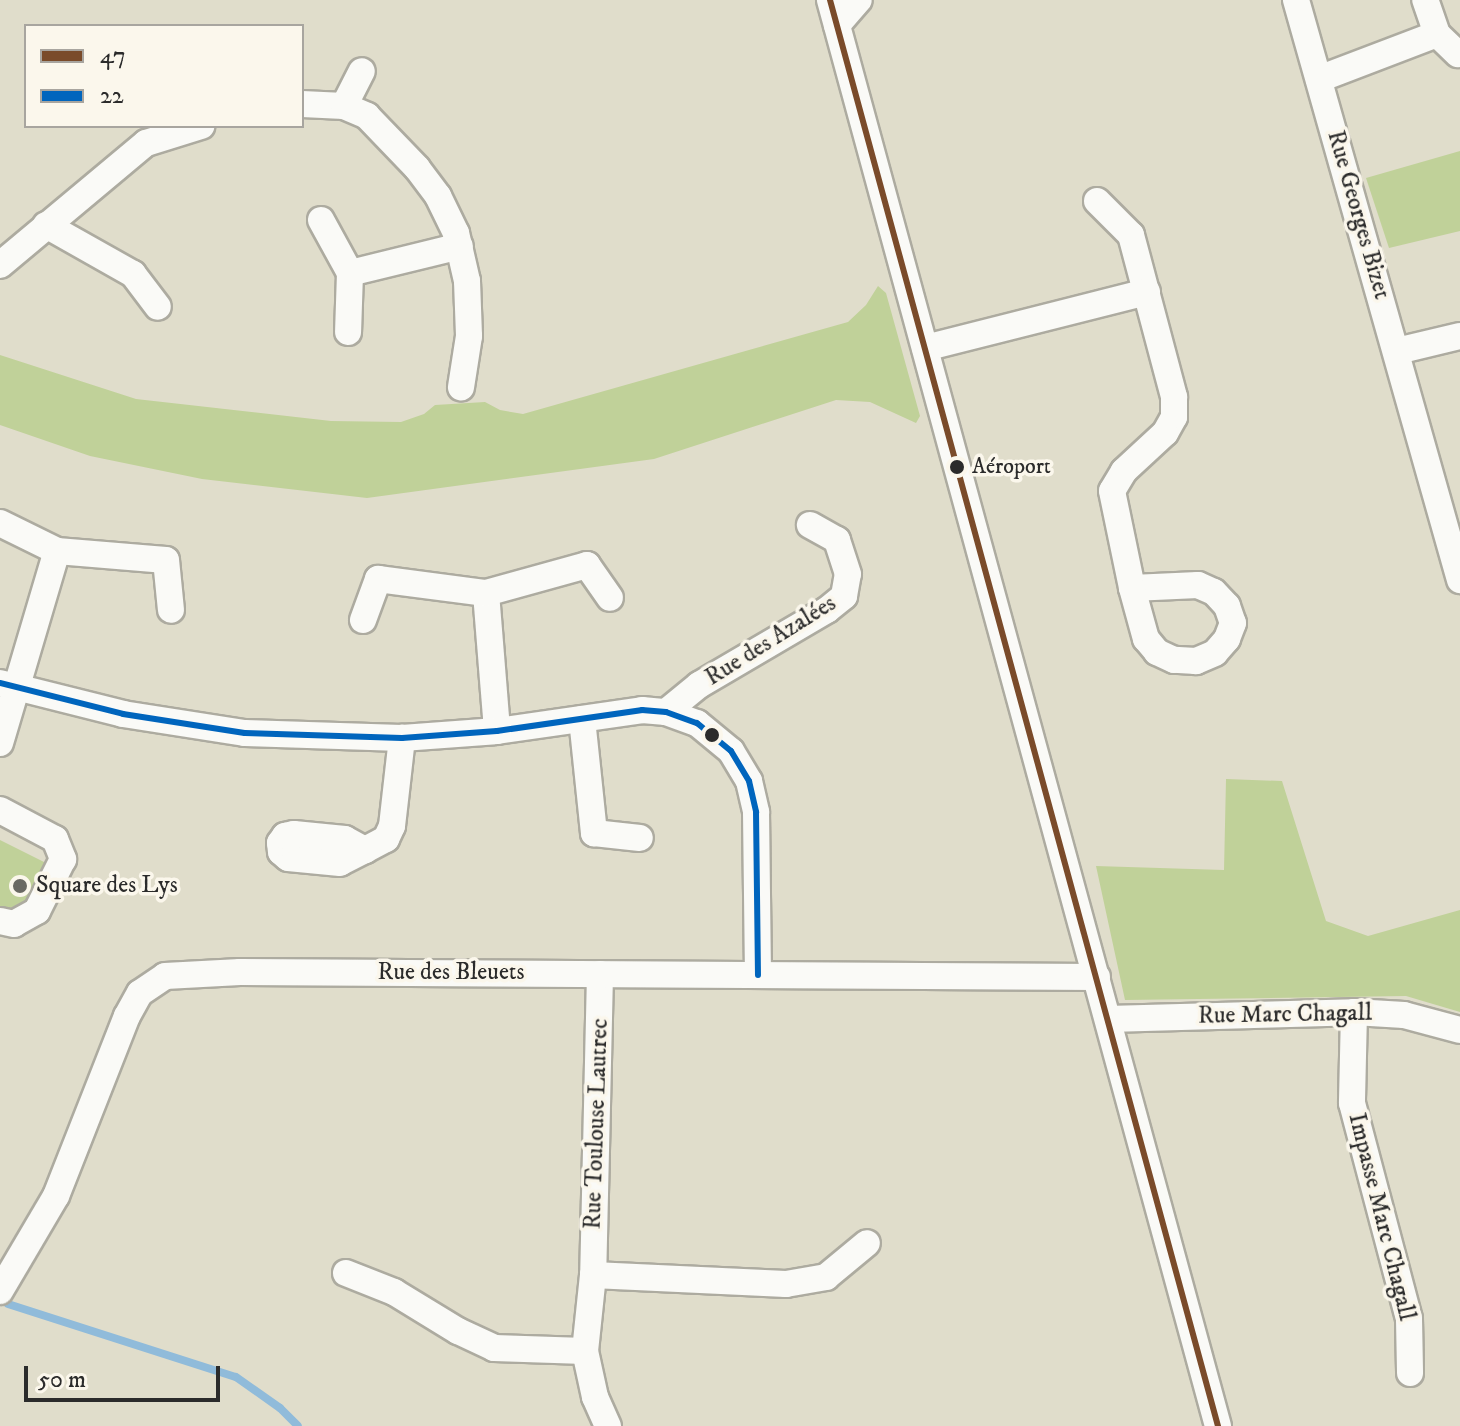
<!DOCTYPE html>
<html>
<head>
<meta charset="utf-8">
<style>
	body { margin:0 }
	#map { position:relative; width:1460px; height:1426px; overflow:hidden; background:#e0ddcb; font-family:"IM FELL DW Pica",serif }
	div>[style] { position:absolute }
	.green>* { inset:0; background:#c0d199 }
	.stream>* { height:8px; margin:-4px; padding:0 4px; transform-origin:4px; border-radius:4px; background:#90bbda }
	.roads { filter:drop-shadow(2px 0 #adaba0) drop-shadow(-2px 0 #adaba0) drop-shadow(0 2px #adaba0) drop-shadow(0 -2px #adaba0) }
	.minor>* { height:26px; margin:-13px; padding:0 13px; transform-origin:13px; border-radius:13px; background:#fafaf7 }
	.bus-1>* { height:6px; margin:-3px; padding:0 3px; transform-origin:3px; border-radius:3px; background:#7a4b2a }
	.bus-2>* { height:6px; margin:-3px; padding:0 3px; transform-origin:3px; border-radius:3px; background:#0065bd }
	.dots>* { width:22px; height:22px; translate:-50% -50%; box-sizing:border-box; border:4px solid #fbf7ec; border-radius:50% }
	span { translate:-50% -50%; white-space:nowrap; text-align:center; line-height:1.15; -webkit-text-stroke:7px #fbf7ec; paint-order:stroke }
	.bus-label { font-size:22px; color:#2b2b2b }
	.left { translate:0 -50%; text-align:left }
	.street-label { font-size:24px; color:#2b2b2b }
	.poi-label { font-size:24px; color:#2b2b2b }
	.legend { position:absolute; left:24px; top:24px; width:280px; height:104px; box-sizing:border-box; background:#fbf7ec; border:2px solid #a8a59f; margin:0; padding:10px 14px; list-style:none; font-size:24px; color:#2b2b2b }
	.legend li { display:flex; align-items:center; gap:16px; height:40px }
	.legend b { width:40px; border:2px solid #a8a59f }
	.scale { position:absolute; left:24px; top:1366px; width:196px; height:36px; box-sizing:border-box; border:4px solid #2b2b2b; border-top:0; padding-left:10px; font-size:24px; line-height:28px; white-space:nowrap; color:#2b2b2b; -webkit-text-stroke:6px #fbf7ec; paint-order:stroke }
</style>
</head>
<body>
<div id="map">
	<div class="green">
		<i style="clip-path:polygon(1460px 151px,1460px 231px,1389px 248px,1366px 178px)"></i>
		<i style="clip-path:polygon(878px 286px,886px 293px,920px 416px,916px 423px,870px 402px,836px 400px,654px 459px,367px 498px,202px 479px,90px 456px,0 425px,0 355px,136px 399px,331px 421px,401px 422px,424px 414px,435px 405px,485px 402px,500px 410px,523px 414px,848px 322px,866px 305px)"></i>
		<i style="clip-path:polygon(1226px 779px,1282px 781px,1326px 921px,1368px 936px,1460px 910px,1460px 1012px,1406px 996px,1125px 1000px,1096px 866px,1224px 870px)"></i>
		<i style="clip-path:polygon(0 840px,46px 863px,48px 870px,25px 912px,0 913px)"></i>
	</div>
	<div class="stream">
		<i style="left:8px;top:1304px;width:239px;rotate:17.8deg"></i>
		<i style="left:236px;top:1377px;width:54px;rotate:35.2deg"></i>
		<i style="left:280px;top:1408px;width:25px;rotate:45deg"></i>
	</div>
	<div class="roads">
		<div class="minor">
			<i style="left:830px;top:0;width:1478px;rotate:74.78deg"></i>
			<i style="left:1296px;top:0;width:603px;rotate:74.21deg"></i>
			<i style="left:837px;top:25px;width:33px;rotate:-49deg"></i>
			<i style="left:1437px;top:34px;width:29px;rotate:44deg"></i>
			<i style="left:1319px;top:79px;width:126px;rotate:-20.9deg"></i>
			<i style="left:1437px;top:34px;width:36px;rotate:-109deg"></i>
			<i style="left:302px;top:104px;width:42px;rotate:2.7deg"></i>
			<i style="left:344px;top:106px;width:25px;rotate:23deg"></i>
			<i style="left:367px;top:116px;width:72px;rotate:46.1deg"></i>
			<i style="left:417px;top:168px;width:35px;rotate:53deg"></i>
			<i style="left:438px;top:196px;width:41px;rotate:64.1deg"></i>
			<i style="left:456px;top:233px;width:49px;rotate:77.1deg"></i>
			<i style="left:467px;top:281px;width:55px;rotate:87.9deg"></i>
			<i style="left:469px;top:336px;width:52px;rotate:98.9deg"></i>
			<i style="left:344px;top:106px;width:39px;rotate:-63deg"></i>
			<i style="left:1097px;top:201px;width:48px;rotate:45deg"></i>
			<i style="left:1131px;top:235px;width:168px;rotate:75.1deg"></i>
			<i style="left:1174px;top:397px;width:20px;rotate:90deg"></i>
			<i style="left:1174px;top:417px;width:18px;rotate:119deg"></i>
			<i style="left:1165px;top:433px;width:56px;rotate:137.2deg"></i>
			<i style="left:1124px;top:471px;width:23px;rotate:121deg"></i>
			<i style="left:1112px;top:491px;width:99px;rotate:78.3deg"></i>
			<i style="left:1132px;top:588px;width:66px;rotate:-2.6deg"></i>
			<i style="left:1198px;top:585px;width:17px;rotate:24deg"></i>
			<i style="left:1214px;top:592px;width:19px;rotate:47deg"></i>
			<i style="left:1227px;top:606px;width:18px;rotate:71deg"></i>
			<i style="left:1233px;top:623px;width:17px;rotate:111deg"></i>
			<i style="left:1227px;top:639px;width:18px;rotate:131deg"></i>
			<i style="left:1215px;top:653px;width:21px;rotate:157deg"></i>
			<i style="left:1196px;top:661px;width:22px;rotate:-177deg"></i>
			<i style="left:1174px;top:660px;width:19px;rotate:-155deg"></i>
			<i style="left:1157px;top:652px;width:17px;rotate:-130deg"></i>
			<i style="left:1146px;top:639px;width:53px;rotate:-105.4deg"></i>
			<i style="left:321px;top:220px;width:60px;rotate:61.3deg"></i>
			<i style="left:350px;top:273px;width:59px;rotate:91.9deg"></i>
			<i style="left:46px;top:225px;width:100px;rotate:29.4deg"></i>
			<i style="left:133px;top:274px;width:41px;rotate:52.9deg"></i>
			<i style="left:0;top:265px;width:190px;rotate:-39.9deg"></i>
			<i style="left:146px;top:143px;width:58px;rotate:-17.2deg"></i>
			<i style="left:350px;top:273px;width:113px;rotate:-13.8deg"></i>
			<i style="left:925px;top:348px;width:229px;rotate:-14.2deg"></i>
			<i style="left:1397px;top:351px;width:65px;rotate:-13.4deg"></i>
			<i style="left:0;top:523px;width:64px;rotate:26.2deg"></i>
			<i style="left:57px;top:551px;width:109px;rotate:4.7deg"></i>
			<i style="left:166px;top:560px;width:50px;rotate:84.3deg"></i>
			<i style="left:486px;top:593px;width:138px;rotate:85.4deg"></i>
			<i style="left:363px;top:620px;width:44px;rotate:-69.9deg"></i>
			<i style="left:378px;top:579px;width:109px;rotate:7.4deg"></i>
			<i style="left:486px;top:593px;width:105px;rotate:-15.5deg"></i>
			<i style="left:587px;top:565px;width:40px;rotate:55.1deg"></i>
			<i style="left:0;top:683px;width:127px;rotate:14.1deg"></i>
			<i style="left:123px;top:714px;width:123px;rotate:8.9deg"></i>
			<i style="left:245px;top:733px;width:157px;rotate:1.8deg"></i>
			<i style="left:402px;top:738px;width:95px;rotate:-4.2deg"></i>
			<i style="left:497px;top:731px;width:147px;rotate:-8.2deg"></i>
			<i style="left:642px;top:710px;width:24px;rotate:5deg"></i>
			<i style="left:666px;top:712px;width:33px;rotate:20deg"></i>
			<i style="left:697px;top:723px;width:44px;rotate:39.5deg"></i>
			<i style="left:731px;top:751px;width:35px;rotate:59deg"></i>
			<i style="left:749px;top:781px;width:32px;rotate:77deg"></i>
			<i style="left:756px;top:812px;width:163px;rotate:89.3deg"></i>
			<i style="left:666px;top:712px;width:43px;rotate:-39.3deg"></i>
			<i style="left:699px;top:685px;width:148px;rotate:-30.4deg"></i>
			<i style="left:827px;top:610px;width:22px;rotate:-39deg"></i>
			<i style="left:844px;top:596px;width:22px;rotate:-80deg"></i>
			<i style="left:848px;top:574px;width:36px;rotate:-108deg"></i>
			<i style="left:837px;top:540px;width:31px;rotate:-151deg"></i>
			<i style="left:582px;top:719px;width:115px;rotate:84deg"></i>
			<i style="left:594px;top:833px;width:46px;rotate:6.2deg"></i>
			<i style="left:0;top:743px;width:200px;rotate:-73.5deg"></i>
			<i style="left:0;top:810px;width:62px;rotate:27.8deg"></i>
			<i style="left:55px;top:839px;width:22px;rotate:68deg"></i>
			<i style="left:63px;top:859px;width:58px;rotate:116.6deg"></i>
			<i style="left:37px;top:911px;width:26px;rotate:151deg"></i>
			<i style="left:14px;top:924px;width:14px;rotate:-168deg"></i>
			<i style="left:365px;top:850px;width:28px;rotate:153deg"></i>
			<i style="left:340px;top:863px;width:52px;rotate:-174.5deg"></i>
			<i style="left:288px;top:858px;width:9px;rotate:-139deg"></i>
			<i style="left:281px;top:852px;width:9px;rotate:-96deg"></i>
			<i style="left:280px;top:843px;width:9px;rotate:-54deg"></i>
			<i style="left:285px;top:836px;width:9px;rotate:-13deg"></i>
			<i style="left:294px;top:834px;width:51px;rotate:5.6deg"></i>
			<i style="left:345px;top:839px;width:23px;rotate:29deg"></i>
			<i style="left:365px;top:850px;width:24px;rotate:-28deg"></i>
			<i style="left:386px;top:839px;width:14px;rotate:-65deg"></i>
			<i style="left:392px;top:826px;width:89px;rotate:-83.5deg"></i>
			<i style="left:600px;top:974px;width:301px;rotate:91.3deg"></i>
			<i style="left:593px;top:1275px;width:76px;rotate:96deg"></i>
			<i style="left:585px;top:1351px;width:47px;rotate:77.7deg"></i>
			<i style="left:595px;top:1397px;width:32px;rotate:66deg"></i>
			<i style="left:1354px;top:1012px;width:91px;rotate:91.3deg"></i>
			<i style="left:1352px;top:1103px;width:223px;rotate:75.2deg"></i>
			<i style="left:1409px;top:1319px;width:54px;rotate:88.9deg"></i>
			<i style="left:1108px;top:1019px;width:246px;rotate:-1.6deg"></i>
			<i style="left:1354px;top:1012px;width:50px;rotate:3.4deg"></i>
			<i style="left:1404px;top:1015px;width:58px;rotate:15deg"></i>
			<i style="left:346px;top:1273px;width:52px;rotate:21.6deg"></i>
			<i style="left:394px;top:1292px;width:75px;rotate:31.4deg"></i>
			<i style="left:458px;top:1331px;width:40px;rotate:25deg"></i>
			<i style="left:494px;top:1348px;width:91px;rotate:1.9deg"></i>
			<i style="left:593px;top:1275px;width:193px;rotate:2.7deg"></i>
			<i style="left:786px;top:1284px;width:41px;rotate:-9.9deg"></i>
			<i style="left:826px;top:1277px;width:53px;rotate:-39.7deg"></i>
			<i style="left:0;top:1291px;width:110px;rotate:-59.5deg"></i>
			<i style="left:56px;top:1196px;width:193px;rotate:-68.5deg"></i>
			<i style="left:127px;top:1016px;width:26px;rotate:-61deg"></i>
			<i style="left:140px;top:993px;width:30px;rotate:-34deg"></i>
			<i style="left:165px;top:976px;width:75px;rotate:-3.1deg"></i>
			<i style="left:240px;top:972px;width:857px;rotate:0.33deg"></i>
		</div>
	</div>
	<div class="bus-1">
		<i style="left:830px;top:0;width:1478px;rotate:74.78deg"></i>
	</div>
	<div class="bus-2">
		<i style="left:0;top:683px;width:127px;rotate:14.1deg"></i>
		<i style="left:123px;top:714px;width:123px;rotate:8.9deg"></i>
		<i style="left:245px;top:733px;width:157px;rotate:1.8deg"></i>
		<i style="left:402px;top:738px;width:95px;rotate:-4.2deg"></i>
		<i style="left:497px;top:731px;width:147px;rotate:-8.2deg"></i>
		<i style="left:642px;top:710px;width:24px;rotate:5deg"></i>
		<i style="left:666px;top:712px;width:33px;rotate:20deg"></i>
		<i style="left:697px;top:723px;width:44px;rotate:39.5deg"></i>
		<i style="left:731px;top:751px;width:35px;rotate:59deg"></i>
		<i style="left:749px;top:781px;width:32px;rotate:77deg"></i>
		<i style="left:756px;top:812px;width:163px;rotate:89.3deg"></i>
	</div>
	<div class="dots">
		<i style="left:957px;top:467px;background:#2b2b2b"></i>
		<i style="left:712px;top:735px;background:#2b2b2b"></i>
		<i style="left:20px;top:886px;background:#6a6963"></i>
	</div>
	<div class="bus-label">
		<span class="left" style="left:972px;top:467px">Aéroport</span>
	</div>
	<div class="street-label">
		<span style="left:1358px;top:215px;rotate:74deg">Rue Georges Bizet</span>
		<span style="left:771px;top:641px;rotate:-32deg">Rue des Azalées</span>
		<span style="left:451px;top:973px">Rue des Bleuets</span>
		<span style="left:1285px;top:1015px;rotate:-1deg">Rue Marc Chagall</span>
		<span style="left:597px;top:1124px;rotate:-88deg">Rue Toulouse Lautrec</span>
		<span style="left:1381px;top:1217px;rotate:76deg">Impasse Marc Chagall</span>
	</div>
	<div class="poi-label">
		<span class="left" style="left:36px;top:886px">Square des Lys</span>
	</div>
	<ul class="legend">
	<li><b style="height:10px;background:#7a4b2a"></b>47</li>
	<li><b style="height:10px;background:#0065bd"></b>22</li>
	</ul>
	<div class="scale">50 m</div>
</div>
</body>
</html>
